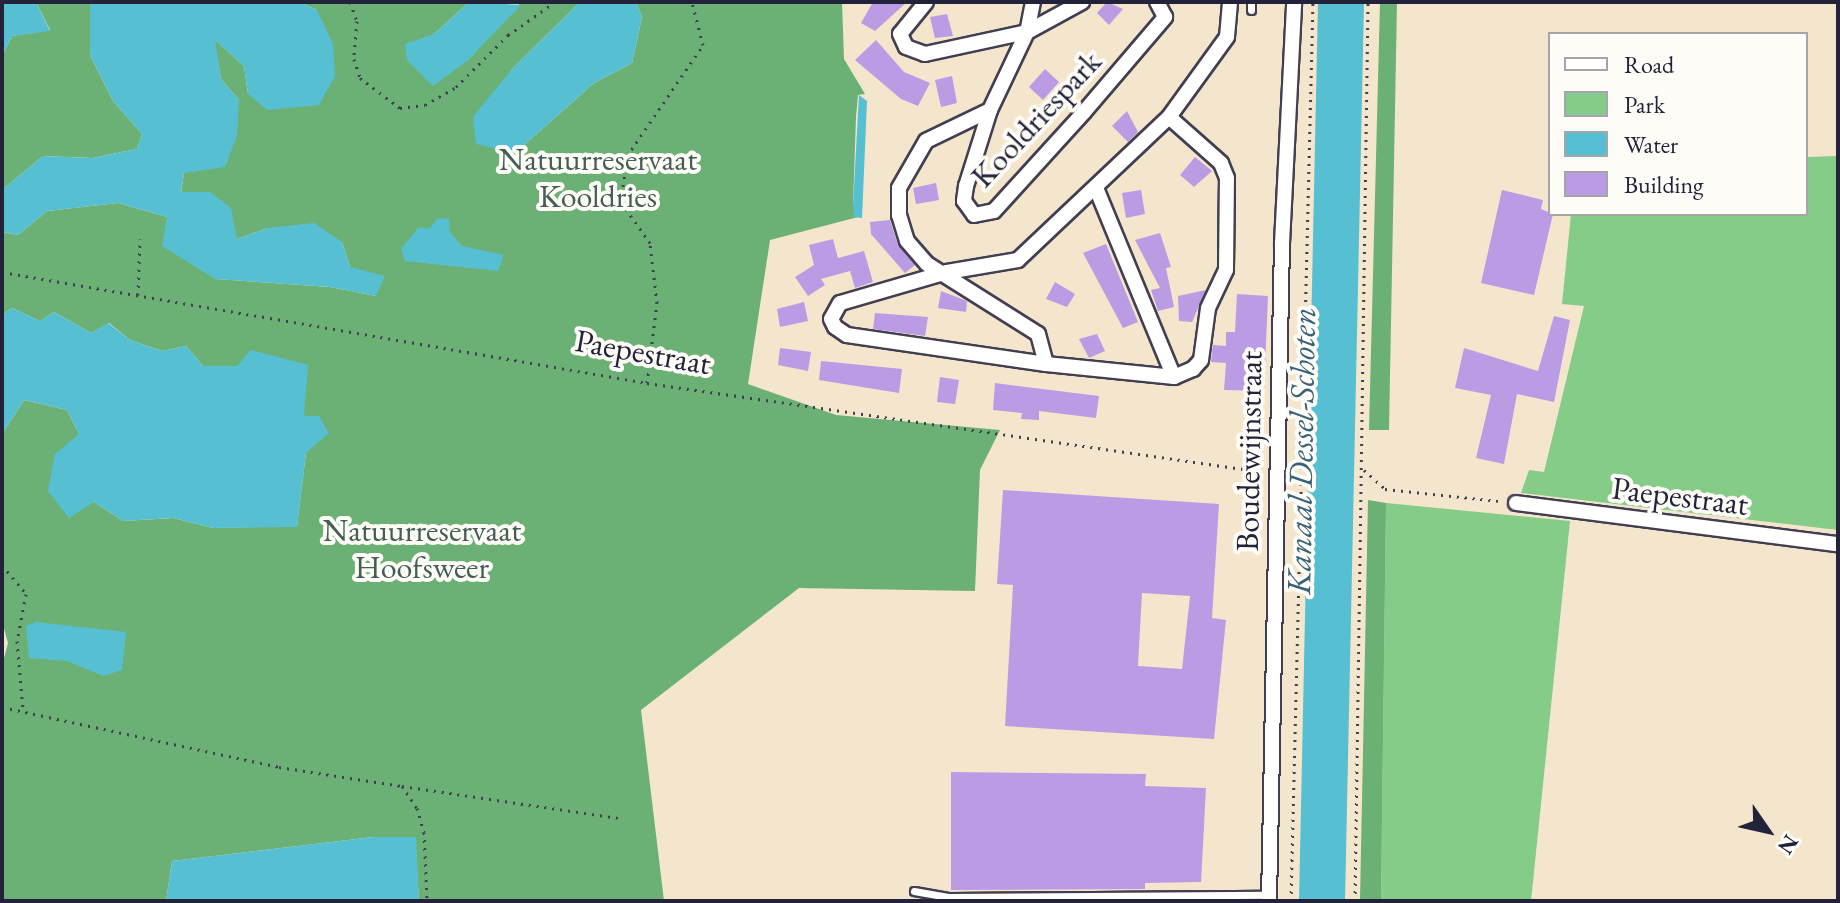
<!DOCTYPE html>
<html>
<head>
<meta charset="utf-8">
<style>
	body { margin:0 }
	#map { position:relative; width:1840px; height:903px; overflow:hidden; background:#f3e6cc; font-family:"EB Garamond",serif }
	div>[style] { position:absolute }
	.green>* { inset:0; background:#84cc87 }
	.forest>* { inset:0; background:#6bb074 }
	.water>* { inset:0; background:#56c0d2 }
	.building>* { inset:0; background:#ba9ce5 }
	.path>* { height:3px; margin-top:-1.5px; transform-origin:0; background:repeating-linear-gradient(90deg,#413f51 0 2px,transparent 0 8px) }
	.roads { filter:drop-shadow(2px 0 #413f51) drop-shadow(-2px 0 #413f51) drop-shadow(0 2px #413f51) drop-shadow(0 -2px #413f51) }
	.service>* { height:7px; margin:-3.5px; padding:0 3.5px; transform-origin:3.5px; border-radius:3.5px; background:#fff }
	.minor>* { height:14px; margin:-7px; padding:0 7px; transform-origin:7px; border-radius:7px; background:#fff }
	span { translate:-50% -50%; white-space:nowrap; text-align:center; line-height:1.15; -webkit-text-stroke:8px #fdfcf7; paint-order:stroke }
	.street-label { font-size:32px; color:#22223b }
	.park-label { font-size:32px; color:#445e56 }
	.water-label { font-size:34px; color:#376177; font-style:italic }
	.frame { position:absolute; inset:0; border:4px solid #22223b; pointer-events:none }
	.legend { position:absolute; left:1548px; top:32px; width:260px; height:184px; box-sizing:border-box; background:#fdfcf7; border:2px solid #a5a5ac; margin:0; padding:10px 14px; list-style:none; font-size:24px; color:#22223b }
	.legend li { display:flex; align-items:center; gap:16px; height:40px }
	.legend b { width:40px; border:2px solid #a5a5ac }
	.north { position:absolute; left:1728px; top:791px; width:80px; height:80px; -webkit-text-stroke:6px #fdfcf7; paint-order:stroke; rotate:124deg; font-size:22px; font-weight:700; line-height:32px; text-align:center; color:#22223b }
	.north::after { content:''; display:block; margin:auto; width:28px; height:36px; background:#22223b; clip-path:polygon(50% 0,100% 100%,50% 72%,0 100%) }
</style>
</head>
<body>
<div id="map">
	<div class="green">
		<i style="clip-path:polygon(1838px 156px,1838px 530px,1521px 493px,1529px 470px,1544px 472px,1584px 306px,1562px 304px,1571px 214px,1806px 214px,1806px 157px)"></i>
		<i style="clip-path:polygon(1386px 503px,1570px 521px,1531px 901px,1381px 901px)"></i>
	</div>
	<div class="forest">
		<i style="clip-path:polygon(36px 2px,90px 2px,90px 55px,113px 101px,142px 134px,137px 149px,92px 158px,43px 156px,2px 190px,2px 56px,12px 36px,50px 30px)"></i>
		<i style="clip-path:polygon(300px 2px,469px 2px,434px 34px,467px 61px,521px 2px,580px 2px,511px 70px,515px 153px,594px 83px,632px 63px,642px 17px,636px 2px,842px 2px,844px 59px,865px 94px,858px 95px,856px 117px,853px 205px,858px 217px,770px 240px,748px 384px,836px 415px,1000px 430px,980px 470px,975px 591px,799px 588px,641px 710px,664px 901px,419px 901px,415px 838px,373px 837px,172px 861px,166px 901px,2px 901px,2px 666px,8px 643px,2px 621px,3px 433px,24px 400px,67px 410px,79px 434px,94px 502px,123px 521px,173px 518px,213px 528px,297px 526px,306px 453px,304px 416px,237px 367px,203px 366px,186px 346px,162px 351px,130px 340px,109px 323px,91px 333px,54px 312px,40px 321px,12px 308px,2px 315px,2px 232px,18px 235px,47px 211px,118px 203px,167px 217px,215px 279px,330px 287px,376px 296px,350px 267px,342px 242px,268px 228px,237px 239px,210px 192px,181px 193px,184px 173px,239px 100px,221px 79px,214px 39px,244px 66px,248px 94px,317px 10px)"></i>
		<i style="clip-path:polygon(1380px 2px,1397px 2px,1389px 430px,1369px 430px)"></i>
		<i style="clip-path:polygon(1368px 500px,1386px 503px,1381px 901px,1360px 901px)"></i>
	</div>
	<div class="water">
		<i style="clip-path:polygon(2px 2px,36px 2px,50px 31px,12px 36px,2px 56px)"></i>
		<i style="clip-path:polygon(90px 2px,300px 2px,317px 10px,333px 44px,335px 76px,319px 105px,267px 110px,248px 94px,244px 66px,215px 40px,221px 79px,239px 100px,237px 136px,225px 167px,184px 173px,181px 192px,210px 192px,231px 208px,237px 239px,268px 228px,314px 223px,342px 242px,350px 267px,385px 276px,376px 296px,330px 287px,215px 279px,162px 246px,167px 217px,118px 203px,47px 211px,18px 235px,2px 232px,2px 190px,43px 156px,92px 158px,137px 149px,142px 134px,113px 101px,90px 55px)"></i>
		<i style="clip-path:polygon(469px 2px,521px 5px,467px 61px,433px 86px,407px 60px,405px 44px,434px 34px)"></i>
		<i style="clip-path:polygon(580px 2px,636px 2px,642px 17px,632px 63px,594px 83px,515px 153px,476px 144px,473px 117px,511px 70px)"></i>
		<i style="clip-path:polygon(1318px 2px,1364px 2px,1345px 901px,1299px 901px)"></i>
		<i style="clip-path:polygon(859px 95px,867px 101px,862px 218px,854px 217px,853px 205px)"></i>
		<i style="clip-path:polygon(449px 218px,450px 232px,462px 246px,504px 255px,498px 271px,405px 261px,401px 249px,418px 228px,430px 228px,437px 219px)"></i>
		<i style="clip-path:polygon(12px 308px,40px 321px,54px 312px,91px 333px,108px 323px,130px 340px,162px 351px,186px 346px,203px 366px,237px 366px,251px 350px,308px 365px,304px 416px,319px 416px,329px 433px,306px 453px,297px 527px,213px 528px,173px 518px,123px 521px,94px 502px,69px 518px,48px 491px,55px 454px,79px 434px,67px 410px,24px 400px,3px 433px,2px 475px,2px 315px)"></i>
		<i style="clip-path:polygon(36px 622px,126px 632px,122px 670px,103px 676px,67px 661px,29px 658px,26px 626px)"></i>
		<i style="clip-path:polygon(373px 837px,416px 837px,419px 901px,166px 901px,172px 861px)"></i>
	</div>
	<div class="building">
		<i style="clip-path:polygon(873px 2px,907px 2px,875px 31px,861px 23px)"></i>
		<i style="clip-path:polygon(1107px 2px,1123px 9px,1109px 25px,1097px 13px)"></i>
		<i style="clip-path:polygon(947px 14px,953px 36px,935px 38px,930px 17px)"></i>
		<i style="clip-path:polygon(876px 40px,904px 72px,930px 83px,918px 106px,901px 99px,855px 60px)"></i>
		<i style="clip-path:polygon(1045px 69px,1059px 82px,1043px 100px,1029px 87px)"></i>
		<i style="clip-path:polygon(952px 76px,957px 103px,941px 107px,935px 80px)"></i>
		<i style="clip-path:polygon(1127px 111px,1138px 132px,1128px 142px,1112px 126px)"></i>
		<i style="clip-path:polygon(1195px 157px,1212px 171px,1194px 187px,1180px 175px)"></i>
		<i style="clip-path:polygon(936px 183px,939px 200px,916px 204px,913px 188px)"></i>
		<i style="clip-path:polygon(1141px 190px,1145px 214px,1126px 218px,1122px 193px)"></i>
		<i style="clip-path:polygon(1502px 190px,1543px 200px,1541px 209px,1553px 214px,1534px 295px,1481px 283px)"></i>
		<i style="clip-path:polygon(890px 220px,898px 245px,915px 265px,905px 273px,871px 234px,870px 222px)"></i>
		<i style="clip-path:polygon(1160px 233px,1171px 267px,1166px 268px,1174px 307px,1158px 311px,1151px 290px,1160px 288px,1135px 240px)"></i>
		<i style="clip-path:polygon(833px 239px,838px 258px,864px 251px,873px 282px,855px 288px,850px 271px,821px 279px,825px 285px,808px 296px,795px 277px,814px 265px,809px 245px)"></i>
		<i style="clip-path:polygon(1106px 244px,1138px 322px,1123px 328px,1083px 253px)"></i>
		<i style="clip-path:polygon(1055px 282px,1075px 294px,1067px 307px,1046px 299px)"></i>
		<i style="clip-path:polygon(1206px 290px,1192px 322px,1179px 321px,1178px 296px)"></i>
		<i style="clip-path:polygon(941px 291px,967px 301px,966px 312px,938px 308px)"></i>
		<i style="clip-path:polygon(1237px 294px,1268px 296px,1264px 391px,1224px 390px,1226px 363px,1211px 362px,1213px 345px,1226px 346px,1226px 332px,1235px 332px)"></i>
		<i style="clip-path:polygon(804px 302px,808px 321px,780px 327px,777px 309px)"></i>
		<i style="clip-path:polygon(875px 313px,928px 317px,925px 336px,873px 329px)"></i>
		<i style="clip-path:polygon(1554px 316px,1570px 320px,1554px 402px,1517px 394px,1504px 464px,1476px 458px,1491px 395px,1455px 388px,1464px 348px,1538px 371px)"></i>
		<i style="clip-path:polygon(1097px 334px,1105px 351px,1089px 358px,1079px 339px)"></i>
		<i style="clip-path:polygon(780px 348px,811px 352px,808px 371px,778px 365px)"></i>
		<i style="clip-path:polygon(821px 361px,902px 369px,899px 393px,819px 380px)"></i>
		<i style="clip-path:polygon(940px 377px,959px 380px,955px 404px,937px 402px)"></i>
		<i style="clip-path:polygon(995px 383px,1099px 396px,1096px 418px,1039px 411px,1039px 420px,1021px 419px,1022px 413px,993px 410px)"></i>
		<i style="clip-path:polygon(evenodd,1003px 490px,1219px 504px,1212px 618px,1226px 620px,1214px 739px,1005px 726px,1013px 585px,997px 584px,1003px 490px,1142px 593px,1190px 596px,1182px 669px,1138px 666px,1142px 593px)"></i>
		<i style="clip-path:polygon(951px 772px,1146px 774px,1145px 786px,1206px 788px,1201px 882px,1145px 883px,1145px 889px,951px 890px)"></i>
	</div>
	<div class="path">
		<i style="left:350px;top:2px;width:20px;rotate:70deg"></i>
		<i style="left:357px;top:21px;width:38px;rotate:95deg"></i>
		<i style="left:354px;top:59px;width:20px;rotate:72deg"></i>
		<i style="left:360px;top:78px;width:50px;rotate:36.9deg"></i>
		<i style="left:400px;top:108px;width:25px;rotate:-7deg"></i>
		<i style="left:425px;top:105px;width:36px;rotate:-30deg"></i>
		<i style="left:456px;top:87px;width:74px;rotate:-45deg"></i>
		<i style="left:508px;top:35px;width:57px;rotate:-35.1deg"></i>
		<i style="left:2px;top:272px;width:654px;rotate:9.76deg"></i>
		<i style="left:647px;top:383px;width:623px;rotate:8.21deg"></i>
		<i style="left:138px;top:295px;width:56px;rotate:-88deg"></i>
		<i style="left:647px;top:383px;width:81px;rotate:-82.9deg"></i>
		<i style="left:657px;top:303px;width:60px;rotate:-96.7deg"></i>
		<i style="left:650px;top:243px;width:50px;rotate:-125.3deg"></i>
		<i style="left:621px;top:202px;width:46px;rotate:-82.6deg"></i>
		<i style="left:627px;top:156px;width:135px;rotate:-55.6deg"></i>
		<i style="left:703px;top:45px;width:44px;rotate:-104.3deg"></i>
		<i style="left:1364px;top:470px;width:28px;rotate:42deg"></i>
		<i style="left:1385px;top:489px;width:116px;rotate:6deg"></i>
		<i style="left:2px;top:565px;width:38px;rotate:50deg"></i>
		<i style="left:26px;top:594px;width:48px;rotate:100.8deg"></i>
		<i style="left:17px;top:641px;width:69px;rotate:85deg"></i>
		<i style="left:2px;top:707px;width:283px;rotate:12.2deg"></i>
		<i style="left:279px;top:767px;width:124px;rotate:8.8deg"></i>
		<i style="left:402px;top:786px;width:27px;rotate:56deg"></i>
		<i style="left:417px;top:808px;width:25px;rotate:74deg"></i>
		<i style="left:424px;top:832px;width:69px;rotate:87.5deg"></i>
		<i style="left:402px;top:786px;width:220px;rotate:8.4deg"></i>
		<i style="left:1291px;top:901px;width:899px;rotate:-88.6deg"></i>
		<i style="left:1355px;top:901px;width:899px;rotate:-89.17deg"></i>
	</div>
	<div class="roads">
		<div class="service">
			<i style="left:1251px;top:10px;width:8px;rotate:-90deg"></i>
			<i style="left:914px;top:891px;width:36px;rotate:10deg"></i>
			<i style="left:949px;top:897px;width:320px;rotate:-0.4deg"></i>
		</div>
		<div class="minor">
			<i style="left:926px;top:2px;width:41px;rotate:129.1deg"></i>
			<i style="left:900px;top:34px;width:14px;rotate:65deg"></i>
			<i style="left:906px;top:47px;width:20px;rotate:20deg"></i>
			<i style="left:925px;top:54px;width:104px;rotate:-12.2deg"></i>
			<i style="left:1027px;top:32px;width:63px;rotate:-28.6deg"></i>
			<i style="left:1033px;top:2px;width:31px;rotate:101deg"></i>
			<i style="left:1027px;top:32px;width:86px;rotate:115.4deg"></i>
			<i style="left:990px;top:110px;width:80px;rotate:107.5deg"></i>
			<i style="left:966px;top:186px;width:15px;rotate:98deg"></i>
			<i style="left:964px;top:201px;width:17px;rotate:54deg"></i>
			<i style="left:974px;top:215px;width:20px;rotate:-11deg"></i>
			<i style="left:994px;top:211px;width:134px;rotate:-47.7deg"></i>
			<i style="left:1084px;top:112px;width:125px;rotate:-49.5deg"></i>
			<i style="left:1165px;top:17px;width:17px;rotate:-118deg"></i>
			<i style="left:990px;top:110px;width:71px;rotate:154.2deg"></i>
			<i style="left:926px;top:141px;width:54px;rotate:119.9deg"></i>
			<i style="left:899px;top:188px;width:27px;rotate:90deg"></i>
			<i style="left:899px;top:215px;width:27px;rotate:73deg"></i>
			<i style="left:907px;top:241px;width:30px;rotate:49deg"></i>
			<i style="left:927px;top:264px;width:131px;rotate:32.2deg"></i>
			<i style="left:1038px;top:334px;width:31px;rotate:75deg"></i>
			<i style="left:1169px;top:117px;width:208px;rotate:136.6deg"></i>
			<i style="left:1018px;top:260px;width:72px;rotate:170.4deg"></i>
			<i style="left:947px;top:272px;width:111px;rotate:163.8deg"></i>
			<i style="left:840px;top:303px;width:18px;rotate:119deg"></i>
			<i style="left:831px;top:319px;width:9px;rotate:63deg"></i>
			<i style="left:835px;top:327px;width:14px;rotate:34deg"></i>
			<i style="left:847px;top:335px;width:201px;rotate:8.3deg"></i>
			<i style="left:1046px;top:364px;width:129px;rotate:5.8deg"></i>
			<i style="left:1174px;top:377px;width:21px;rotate:-23deg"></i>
			<i style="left:1193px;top:369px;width:12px;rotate:-48deg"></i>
			<i style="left:1201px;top:360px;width:52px;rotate:-82.3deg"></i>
			<i style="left:1208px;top:308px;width:42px;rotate:-64.7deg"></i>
			<i style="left:1226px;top:270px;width:92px;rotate:-89.4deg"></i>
			<i style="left:1227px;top:178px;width:16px;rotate:-112deg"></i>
			<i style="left:1221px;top:163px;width:69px;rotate:-138.5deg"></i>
			<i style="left:1169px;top:117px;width:99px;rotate:-54.1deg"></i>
			<i style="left:1227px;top:37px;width:35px;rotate:-85deg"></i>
			<i style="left:1096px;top:188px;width:204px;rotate:67.6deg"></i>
			<i style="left:1516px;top:503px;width:325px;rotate:7.3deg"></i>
			<i style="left:1269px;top:901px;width:658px;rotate:-88.87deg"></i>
			<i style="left:1282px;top:243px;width:241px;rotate:-87.1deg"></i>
		</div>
	</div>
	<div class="street-label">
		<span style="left:1036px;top:119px;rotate:-47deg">Kooldriespark</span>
		<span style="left:643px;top:352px;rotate:10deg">Paepestraat</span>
		<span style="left:1249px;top:451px;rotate:-89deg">Boudewijnstraat</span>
		<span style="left:1680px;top:496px;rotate:7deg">Paepestraat</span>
	</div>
	<div class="park-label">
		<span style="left:598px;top:178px">Natuurreservaat<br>Kooldries</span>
		<span style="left:422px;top:549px">Natuurreservaat<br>Hoofsweer</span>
	</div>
	<div class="water-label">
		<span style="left:1301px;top:451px;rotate:-89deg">Kanaal Dessel-Schoten</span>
	</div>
	<div class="frame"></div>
	<ul class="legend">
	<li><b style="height:10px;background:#fff"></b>Road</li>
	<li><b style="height:22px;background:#84cc87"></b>Park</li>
	<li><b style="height:22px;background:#56c0d2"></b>Water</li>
	<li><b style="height:22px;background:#ba9ce5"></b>Building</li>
	</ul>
	<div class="north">N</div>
</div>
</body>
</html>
